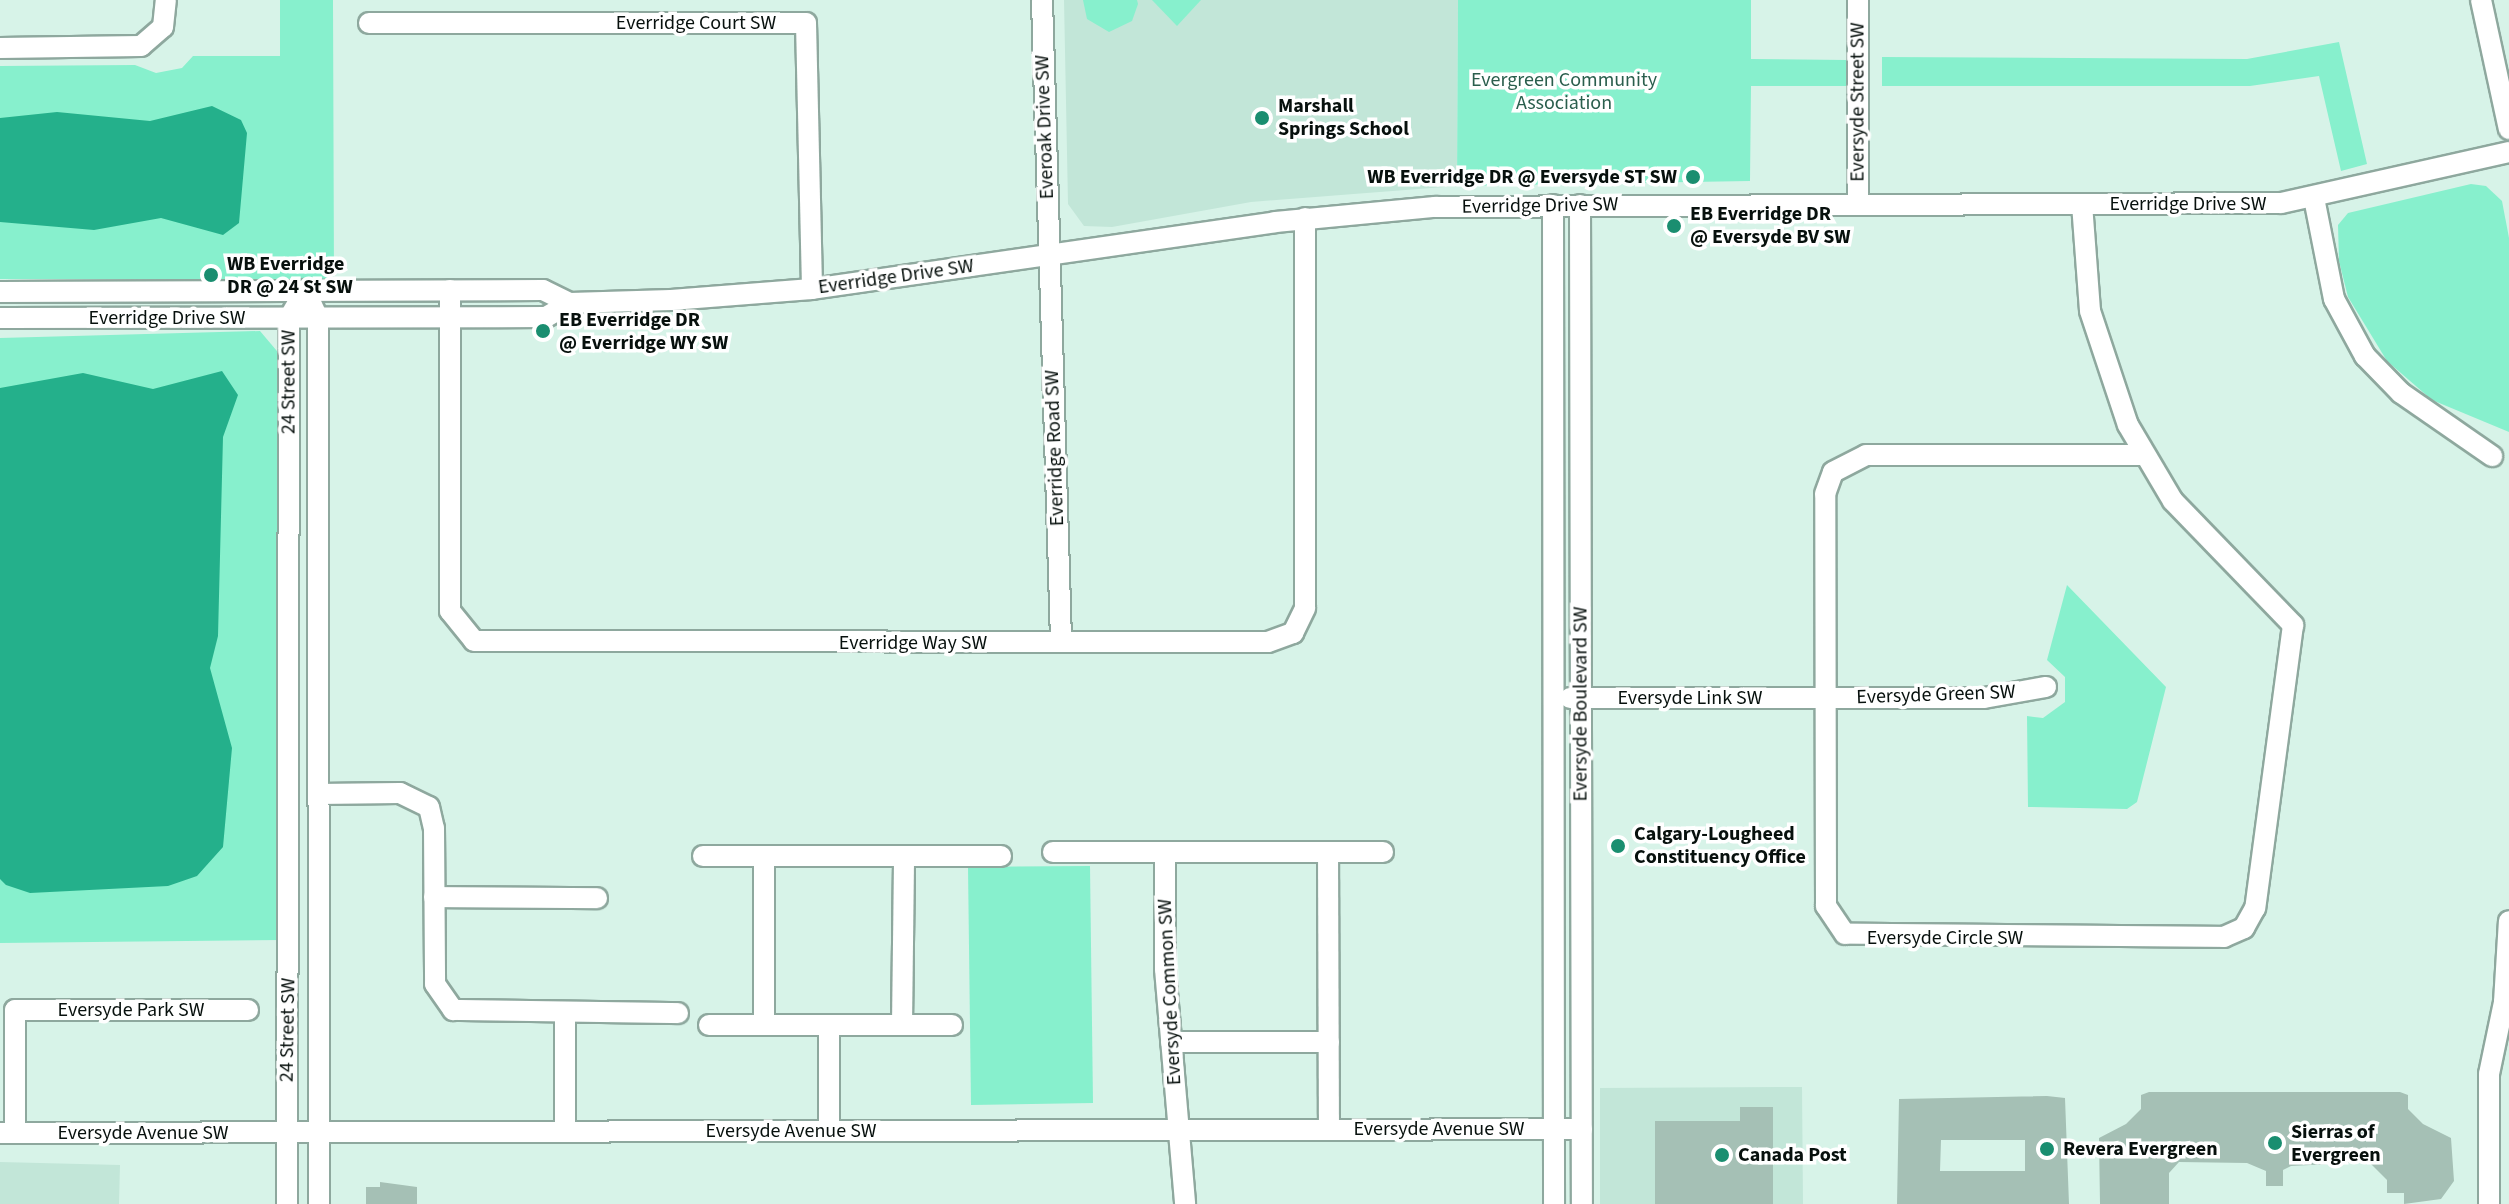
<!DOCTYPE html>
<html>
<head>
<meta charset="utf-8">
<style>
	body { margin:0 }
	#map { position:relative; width:2509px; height:1204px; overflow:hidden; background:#d7f3e8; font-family:"Source Sans 3",sans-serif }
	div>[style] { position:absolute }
	.built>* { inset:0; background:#c2e6d8 }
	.green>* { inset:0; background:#87f0cd }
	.water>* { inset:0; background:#24b08b }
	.building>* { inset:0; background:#a5c0b5 }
	.roads { filter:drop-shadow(2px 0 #8ea89e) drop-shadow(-2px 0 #8ea89e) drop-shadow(0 2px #8ea89e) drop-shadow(0 -2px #8ea89e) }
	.minor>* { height:20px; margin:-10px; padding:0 10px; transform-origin:10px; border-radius:10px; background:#fff }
	.dots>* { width:22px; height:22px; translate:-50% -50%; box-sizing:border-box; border:4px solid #fff; border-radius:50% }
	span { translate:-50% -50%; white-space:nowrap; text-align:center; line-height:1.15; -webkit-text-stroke:7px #fff; paint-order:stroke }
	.street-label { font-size:20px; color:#07100d }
	.park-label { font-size:20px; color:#2a5e4d }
	.poi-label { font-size:20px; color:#07100d; font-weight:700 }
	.left { translate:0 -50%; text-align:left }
	.right { translate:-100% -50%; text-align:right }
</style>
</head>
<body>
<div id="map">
	<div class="built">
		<i style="clip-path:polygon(1064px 0,1458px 0,1457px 186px,1251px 202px,1112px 227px,1084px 226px,1068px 204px)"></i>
		<i style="clip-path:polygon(1802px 1087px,1803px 1204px,1600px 1204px,1600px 1088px)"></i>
		<i style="clip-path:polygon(0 1162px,120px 1165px,119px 1204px,0 1204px)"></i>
	</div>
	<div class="green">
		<i style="clip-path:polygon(280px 0,333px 0,334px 279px,0 279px,0 66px,135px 65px,156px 73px,182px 68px,193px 56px,280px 56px)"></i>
		<i style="clip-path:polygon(1083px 0,1137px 0,1138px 4px,1132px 21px,1109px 32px,1087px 19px)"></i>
		<i style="clip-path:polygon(1152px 0,1201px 0,1177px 26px)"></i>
		<i style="clip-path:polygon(1458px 0,1751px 0,1751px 59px,1846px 60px,1846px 86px,1751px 86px,1750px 181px,1457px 186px)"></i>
		<i style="clip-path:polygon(2339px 42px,2367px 164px,2341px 171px,2319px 76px,2250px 86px,1882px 86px,1882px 57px,2247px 59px)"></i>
		<i style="clip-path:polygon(2471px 184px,2486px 186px,2502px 201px,2509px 238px,2509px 432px,2432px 400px,2387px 361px,2348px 297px,2339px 261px,2338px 225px,2348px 213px)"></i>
		<i style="clip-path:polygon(260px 331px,282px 357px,281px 940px,0 943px,0 338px)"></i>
		<i style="clip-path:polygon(2067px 585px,2166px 687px,2137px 802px,2127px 809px,2028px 807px,2027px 716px,2043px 718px,2065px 702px,2065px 677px,2047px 660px)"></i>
		<i style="clip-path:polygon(1090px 866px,1093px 1103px,971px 1105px,968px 867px)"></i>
	</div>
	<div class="water">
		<i style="clip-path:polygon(212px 106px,241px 120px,247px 133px,239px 223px,223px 235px,161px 218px,94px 230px,0 222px,0 118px,57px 112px,150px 121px)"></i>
		<i style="clip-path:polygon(222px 371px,238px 395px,223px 437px,218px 636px,210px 668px,232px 748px,223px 847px,197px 876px,168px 886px,30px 893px,6px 885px,0 879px,0 388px,83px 373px,153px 389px)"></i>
	</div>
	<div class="building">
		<i style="clip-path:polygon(2149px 1092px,2400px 1092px,2408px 1095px,2408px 1109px,2423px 1124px,2451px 1138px,2454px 1181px,2441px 1199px,2404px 1204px,2404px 1193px,2387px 1193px,2387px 1180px,2369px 1162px,2291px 1166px,2283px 1170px,2283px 1186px,2266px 1186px,2266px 1171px,2247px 1163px,2179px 1162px,2169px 1173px,2169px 1204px,2100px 1204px,2099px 1138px,2126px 1124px,2141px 1109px,2141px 1095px)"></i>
		<i style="clip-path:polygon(evenodd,2047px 1096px,2065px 1098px,2069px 1204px,1897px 1204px,1899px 1099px,2047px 1096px,1941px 1140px,2025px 1140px,2025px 1171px,1940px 1171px,1941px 1140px)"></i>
		<i style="clip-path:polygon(1740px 1107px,1773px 1107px,1773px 1204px,1655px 1204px,1655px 1121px,1740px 1121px)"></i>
		<i style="clip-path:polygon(380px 1182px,417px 1187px,417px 1204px,366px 1204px,366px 1187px,380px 1187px)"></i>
	</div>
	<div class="roads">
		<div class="minor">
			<i style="left:1042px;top:0;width:642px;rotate:88.3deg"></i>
			<i style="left:2481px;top:0;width:132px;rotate:77.8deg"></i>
			<i style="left:369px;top:23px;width:437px"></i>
			<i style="left:806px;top:23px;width:266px;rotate:88.7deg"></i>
			<i style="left:0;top:48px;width:141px;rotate:-0.8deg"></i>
			<i style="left:141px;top:46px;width:29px;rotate:-41deg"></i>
			<i style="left:163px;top:27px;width:27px;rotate:-84deg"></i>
			<i style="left:2314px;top:198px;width:103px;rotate:78.8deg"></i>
			<i style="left:2334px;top:299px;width:65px;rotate:61.5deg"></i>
			<i style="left:2365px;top:356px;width:52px;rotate:45.8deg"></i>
			<i style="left:2401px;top:393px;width:111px;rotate:34.7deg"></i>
			<i style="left:2082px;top:204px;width:107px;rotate:85.7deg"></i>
			<i style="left:2090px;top:311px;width:120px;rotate:71.6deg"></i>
			<i style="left:2128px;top:425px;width:88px;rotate:59.4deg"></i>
			<i style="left:2173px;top:501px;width:173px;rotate:45.9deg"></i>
			<i style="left:2293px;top:625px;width:286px;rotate:97.6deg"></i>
			<i style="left:2255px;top:908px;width:23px;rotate:119deg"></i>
			<i style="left:2244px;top:928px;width:22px;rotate:156deg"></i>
			<i style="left:2224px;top:937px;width:379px;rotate:-179.5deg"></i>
			<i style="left:1845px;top:934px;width:34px;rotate:-124deg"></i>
			<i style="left:1826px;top:906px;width:412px;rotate:-90.1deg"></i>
			<i style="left:1825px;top:494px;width:23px;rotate:-70deg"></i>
			<i style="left:1833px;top:472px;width:37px;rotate:-27deg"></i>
			<i style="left:1866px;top:455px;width:277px"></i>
			<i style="left:1553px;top:205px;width:999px;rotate:89.94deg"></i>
			<i style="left:1580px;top:205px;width:999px;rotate:89.89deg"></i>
			<i style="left:1858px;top:205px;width:205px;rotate:-90deg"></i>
			<i style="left:305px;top:290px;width:31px;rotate:65deg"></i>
			<i style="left:318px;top:318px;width:886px;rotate:89.94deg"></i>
			<i style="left:450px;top:290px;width:321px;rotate:90deg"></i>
			<i style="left:450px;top:611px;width:38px;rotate:51deg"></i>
			<i style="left:474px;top:641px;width:794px;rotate:0.07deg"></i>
			<i style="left:1268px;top:642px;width:27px;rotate:-20deg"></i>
			<i style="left:1293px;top:633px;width:28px;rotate:-64deg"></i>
			<i style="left:1305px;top:608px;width:390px;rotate:-90deg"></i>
			<i style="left:0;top:292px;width:543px;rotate:-0.21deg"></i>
			<i style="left:543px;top:290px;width:30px;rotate:26deg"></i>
			<i style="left:570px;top:303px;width:101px;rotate:-1.7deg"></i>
			<i style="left:671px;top:300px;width:141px;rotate:-4.5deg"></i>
			<i style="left:812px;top:289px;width:468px;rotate:-8.2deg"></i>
			<i style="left:1275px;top:222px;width:161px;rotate:-5.4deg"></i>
			<i style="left:1435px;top:207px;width:846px;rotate:-0.27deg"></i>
			<i style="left:2281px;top:203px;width:234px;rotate:-12.6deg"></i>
			<i style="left:0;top:318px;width:546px;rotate:-0.1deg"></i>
			<i style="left:546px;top:317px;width:28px;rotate:-30deg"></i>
			<i style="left:1570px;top:698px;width:414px"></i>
			<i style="left:1984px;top:698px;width:63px;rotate:-10.1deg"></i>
			<i style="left:318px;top:794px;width:82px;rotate:-0.7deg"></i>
			<i style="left:400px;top:793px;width:32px;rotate:26deg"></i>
			<i style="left:429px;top:807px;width:22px;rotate:77deg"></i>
			<i style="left:434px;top:828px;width:156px;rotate:89.6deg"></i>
			<i style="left:435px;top:984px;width:32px;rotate:55deg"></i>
			<i style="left:453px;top:1010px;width:225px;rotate:0.8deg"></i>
			<i style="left:1053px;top:852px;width:330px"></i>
			<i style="left:1165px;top:852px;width:117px;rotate:90deg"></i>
			<i style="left:1165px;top:969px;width:236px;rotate:85.1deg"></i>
			<i style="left:1328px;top:852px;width:278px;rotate:89.8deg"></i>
			<i style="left:703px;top:856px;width:298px"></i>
			<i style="left:764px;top:856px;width:169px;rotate:90deg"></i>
			<i style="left:434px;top:897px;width:163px;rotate:0.4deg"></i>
			<i style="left:565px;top:1013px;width:119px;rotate:90deg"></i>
			<i style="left:709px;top:1025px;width:243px"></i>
			<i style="left:829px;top:1025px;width:106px;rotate:90deg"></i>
			<i style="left:902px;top:1025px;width:169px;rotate:-89.3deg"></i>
			<i style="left:1171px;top:1042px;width:158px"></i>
			<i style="left:0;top:1133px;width:1582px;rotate:-0.14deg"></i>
			<i style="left:15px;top:1133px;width:123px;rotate:-90deg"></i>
			<i style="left:15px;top:1010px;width:233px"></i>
			<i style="left:287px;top:1204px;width:886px;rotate:-89.87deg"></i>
			<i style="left:289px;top:318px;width:32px;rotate:-60deg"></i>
			<i style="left:2489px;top:1204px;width:130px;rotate:-90deg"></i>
			<i style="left:2489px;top:1074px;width:74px;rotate:-78.2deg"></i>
			<i style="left:2504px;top:1002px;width:81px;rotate:-86.5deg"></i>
		</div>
	</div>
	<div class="dots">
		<i style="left:1262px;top:118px;background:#1a8e70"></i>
		<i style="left:1693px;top:177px;background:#1a8e70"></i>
		<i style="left:1674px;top:226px;background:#1a8e70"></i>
		<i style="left:211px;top:275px;background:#1a8e70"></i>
		<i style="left:543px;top:331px;background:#1a8e70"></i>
		<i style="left:1618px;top:846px;background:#1a8e70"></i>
		<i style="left:2275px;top:1143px;background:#1a8e70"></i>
		<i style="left:2047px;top:1149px;background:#1a8e70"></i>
		<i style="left:1722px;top:1155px;background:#1a8e70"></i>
	</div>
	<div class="street-label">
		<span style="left:696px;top:23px">Everridge Court SW</span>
		<span style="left:1858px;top:102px;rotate:-90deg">Eversyde Street SW</span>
		<span style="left:1045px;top:127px;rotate:-92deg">Everoak Drive SW</span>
		<span style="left:2188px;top:204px">Everridge Drive SW</span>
		<span style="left:1540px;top:206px;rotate:-1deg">Everridge Drive SW</span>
		<span style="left:896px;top:277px;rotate:-8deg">Everridge Drive SW</span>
		<span style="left:167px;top:318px">Everridge Drive SW</span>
		<span style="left:289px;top:382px;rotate:-90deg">24 Street SW</span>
		<span style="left:1055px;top:448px;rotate:-92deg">Everridge Road SW</span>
		<span style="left:913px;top:643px">Everridge Way SW</span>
		<span style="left:1936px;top:695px;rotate:-2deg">Eversyde Green SW</span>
		<span style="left:1690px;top:698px">Eversyde Link SW</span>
		<span style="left:1581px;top:704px;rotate:-90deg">Eversyde Boulevard SW</span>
		<span style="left:1945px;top:938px">Eversyde Circle SW</span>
		<span style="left:1170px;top:992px;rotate:-93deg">Eversyde Common SW</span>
		<span style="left:131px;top:1010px">Eversyde Park SW</span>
		<span style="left:288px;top:1030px;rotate:-89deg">24 Street SW</span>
		<span style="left:1439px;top:1129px">Eversyde Avenue SW</span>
		<span style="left:791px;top:1131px">Eversyde Avenue SW</span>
		<span style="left:143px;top:1133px">Eversyde Avenue SW</span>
	</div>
	<div class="park-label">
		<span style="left:1564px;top:92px">Evergreen Community<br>Association</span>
	</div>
	<div class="poi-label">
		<span class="left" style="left:1278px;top:118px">Marshall<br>Springs School</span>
		<span class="right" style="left:1677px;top:177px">WB Everridge DR @ Eversyde ST SW</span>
		<span class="left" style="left:1690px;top:226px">EB Everridge DR<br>@ Eversyde BV SW</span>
		<span class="left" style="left:227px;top:276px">WB Everridge<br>DR @ 24 St SW</span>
		<span class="left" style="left:559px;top:332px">EB Everridge DR<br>@ Everridge WY SW</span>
		<span class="left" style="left:1634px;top:846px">Calgary-Lougheed<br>Constituency Office</span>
		<span class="left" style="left:2291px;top:1144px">Sierras of<br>Evergreen</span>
		<span class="left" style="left:2063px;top:1149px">Revera Evergreen</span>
		<span class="left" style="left:1738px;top:1155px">Canada Post</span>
	</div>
</div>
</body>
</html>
